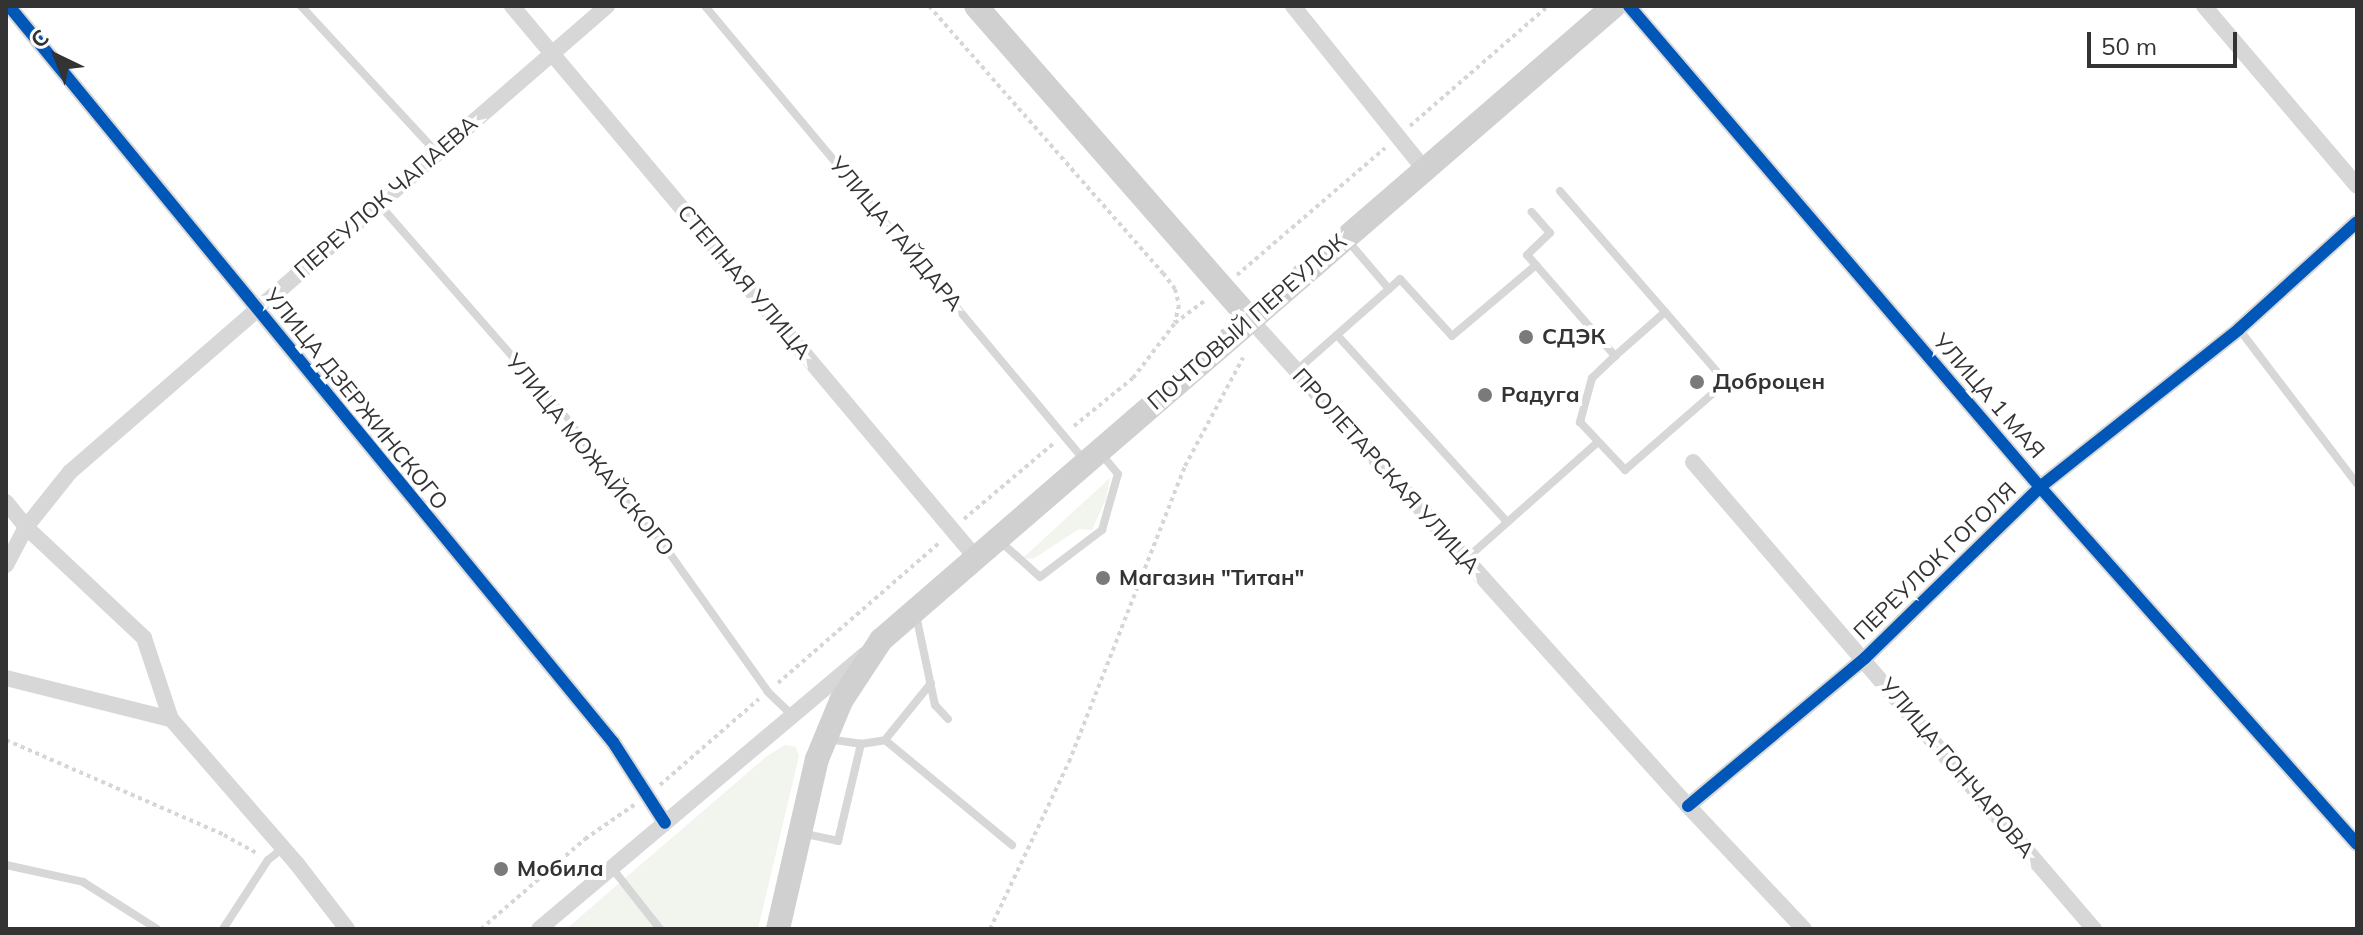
<!DOCTYPE html>
<html>
<head>
<meta charset="utf-8">
<style>
	body { margin:0 }
	#map { position:relative; width:2363px; height:935px; overflow:hidden; background:#fff; font-family:Mulish,sans-serif }
	div>[style] { position:absolute }
	.green>* { inset:0; background:#f1f5ed }
	.path>* { height:4px; margin-top:-2px; transform-origin:0; background:repeating-linear-gradient(90deg,#d6d6d6 0 4px,transparent 0 8px) }
	.service>* { height:8px; margin:-4px; padding:0 4px; transform-origin:4px; border-radius:4px; background:#d7d7d7 }
	.minor>* { height:16px; margin:-8px; padding:0 8px; transform-origin:8px; border-radius:8px; background:#d7d7d7 }
	.secondary>* { height:24px; margin:-12px; padding:0 12px; transform-origin:12px; border-radius:12px; background:#d0d0d0 }
	.cycleway>* { height:12px; margin:-6px; padding:0 6px; transform-origin:6px; border-radius:6px; background:#0057b8 }
	.dots>* { width:22px; height:22px; translate:-50% -50%; box-sizing:border-box; border:4px solid #fff; border-radius:50% }
	span { translate:-50% -50%; white-space:nowrap; text-align:center; line-height:1.15; -webkit-text-stroke:8px #fff; paint-order:stroke }
	.street-label { font-size:22px; color:#333 }
	.poi-label { font-size:22px; color:#333; font-weight:700 }
	.left { translate:0 -50%; text-align:left }
	.frame { position:absolute; inset:0; border:8px solid #333; pointer-events:none }
	.north { position:absolute; left:16px; top:16px; width:80px; height:80px; -webkit-text-stroke:6px #fff; paint-order:stroke; rotate:317deg; font-size:22px; font-weight:700; line-height:32px; text-align:center; color:#333 }
	.north::after { content:''; display:block; margin:auto; width:28px; height:36px; background:#333; clip-path:polygon(50% 0,100% 100%,50% 72%,0 100%) }
	.scale { position:absolute; left:2087px; top:32px; width:150px; height:36px; box-sizing:border-box; border:4px solid #333; border-top:0; padding-left:10px; font-size:24px; line-height:28px; white-space:nowrap; color:#333; -webkit-text-stroke:6px #fff; paint-order:stroke }
</style>
</head>
<body>
<div id="map">
	<div class="green">
		<i style="clip-path:polygon(1110px 478px,1106px 499px,1092px 530px,1079px 529px,1033px 559px,1023px 558px)"></i>
		<i style="clip-path:polygon(785px 745px,796px 747px,799px 756px,758px 929px,566px 929px,767px 756px)"></i>
	</div>
	<div class="path">
		<i style="left:929px;top:6px;width:355px;rotate:48.8deg"></i>
		<i style="left:1163px;top:273px;width:20px;rotate:53deg"></i>
		<i style="left:1175px;top:289px;width:16px;rotate:76deg"></i>
		<i style="left:1179px;top:305px;width:18px;rotate:103deg"></i>
		<i style="left:1410px;top:126px;width:183px;rotate:-41deg"></i>
		<i style="left:1237px;top:275px;width:195px;rotate:-40.6deg"></i>
		<i style="left:1074px;top:426px;width:76px;rotate:-39.1deg"></i>
		<i style="left:1133px;top:378px;width:69px;rotate:-52.6deg"></i>
		<i style="left:1175px;top:323px;width:38px;rotate:-37deg"></i>
		<i style="left:964px;top:519px;width:119px;rotate:-40.2deg"></i>
		<i style="left:778px;top:683px;width:215px;rotate:-41deg"></i>
		<i style="left:6px;top:740px;width:238px;rotate:23.5deg"></i>
		<i style="left:224px;top:835px;width:37px;rotate:29deg"></i>
		<i style="left:660px;top:785px;width:131px;rotate:-41deg"></i>
		<i style="left:481px;top:929px;width:138px;rotate:-40.9deg"></i>
		<i style="left:585px;top:839px;width:60px;rotate:-34.8deg"></i>
		<i style="left:990px;top:929px;width:185px;rotate:-64.7deg"></i>
		<i style="left:1069px;top:762px;width:318px;rotate:-68.6deg"></i>
		<i style="left:1185px;top:466px;width:123px;rotate:-61.8deg"></i>
	</div>
	<div class="service">
		<i style="left:301px;top:6px;width:199px;rotate:47.2deg"></i>
		<i style="left:705px;top:6px;width:591px;rotate:50.14deg"></i>
		<i style="left:378px;top:203px;width:287px;rotate:48.8deg"></i>
		<i style="left:567px;top:419px;width:149px;rotate:52.4deg"></i>
		<i style="left:658px;top:537px;width:190px;rotate:54.6deg"></i>
		<i style="left:768px;top:692px;width:33px;rotate:44deg"></i>
		<i style="left:1536px;top:265px;width:121px;rotate:49deg"></i>
		<i style="left:1615px;top:356px;width:32px;rotate:136deg"></i>
		<i style="left:1592px;top:378px;width:46px;rotate:105.3deg"></i>
		<i style="left:1580px;top:422px;width:66px;rotate:46.8deg"></i>
		<i style="left:1625px;top:470px;width:134px;rotate:-41.1deg"></i>
		<i style="left:1726px;top:382px;width:253px;rotate:-131deg"></i>
		<i style="left:1389px;top:289px;width:15px;rotate:-42deg"></i>
		<i style="left:1400px;top:279px;width:77px;rotate:47.6deg"></i>
		<i style="left:1452px;top:336px;width:110px;rotate:-40.2deg"></i>
		<i style="left:1536px;top:265px;width:13px;rotate:-132deg"></i>
		<i style="left:1527px;top:255px;width:32px;rotate:-44deg"></i>
		<i style="left:1550px;top:233px;width:28px;rotate:-131deg"></i>
		<i style="left:2239px;top:329px;width:195px;rotate:52.7deg"></i>
		<i style="left:1337px;top:335px;width:253px;rotate:47.7deg"></i>
		<i style="left:1615px;top:356px;width:67px;rotate:-41.3deg"></i>
		<i style="left:1297px;top:370px;width:123px;rotate:-41.4deg"></i>
		<i style="left:1389px;top:289px;width:63px;rotate:-130.5deg"></i>
		<i style="left:1001px;top:542px;width:52px;rotate:41.9deg"></i>
		<i style="left:1040px;top:577px;width:78px;rotate:-37.2deg"></i>
		<i style="left:1102px;top:530px;width:58px;rotate:-74.1deg"></i>
		<i style="left:1118px;top:474px;width:26px;rotate:-130deg"></i>
		<i style="left:1466px;top:559px;width:176px;rotate:-41.6deg"></i>
		<i style="left:916px;top:615px;width:92px;rotate:78.1deg"></i>
		<i style="left:935px;top:705px;width:19px;rotate:47deg"></i>
		<i style="left:827px;top:739px;width:34px;rotate:8deg"></i>
		<i style="left:861px;top:744px;width:24px;rotate:-9deg"></i>
		<i style="left:885px;top:740px;width:73px;rotate:-51.1deg"></i>
		<i style="left:885px;top:740px;width:165px;rotate:39.6deg"></i>
		<i style="left:801px;top:833px;width:38px;rotate:12deg"></i>
		<i style="left:838px;top:841px;width:100px;rotate:-76.7deg"></i>
		<i style="left:6px;top:865px;width:79px;rotate:12.4deg"></i>
		<i style="left:83px;top:882px;width:88px;rotate:32.4deg"></i>
		<i style="left:612px;top:868px;width:78px;rotate:51.8deg"></i>
		<i style="left:223px;top:929px;width:82px;rotate:-56.9deg"></i>
		<i style="left:268px;top:860px;width:19px;rotate:-39deg"></i>
	</div>
	<div class="minor">
		<i style="left:9px;top:6px;width:952px;rotate:50.63deg"></i>
		<i style="left:613px;top:742px;width:96px;rotate:57.3deg"></i>
		<i style="left:512px;top:6px;width:721px;rotate:49.95deg"></i>
		<i style="left:1293px;top:6px;width:209px;rotate:51.2deg"></i>
		<i style="left:1629px;top:6px;width:633px;rotate:49.49deg"></i>
		<i style="left:2040px;top:487px;width:477px;rotate:48.4deg"></i>
		<i style="left:2204px;top:6px;width:236px;rotate:49.6deg"></i>
		<i style="left:1250px;top:319px;width:655px;rotate:48.03deg"></i>
		<i style="left:1688px;top:806px;width:169px;rotate:46.7deg"></i>
		<i style="left:1693px;top:462px;width:616px;rotate:49.35deg"></i>
		<i style="left:6px;top:502px;width:32px;rotate:51deg"></i>
		<i style="left:26px;top:527px;width:162px;rotate:43.2deg"></i>
		<i style="left:144px;top:638px;width:85px;rotate:71.6deg"></i>
		<i style="left:6px;top:565px;width:43px;rotate:-62.2deg"></i>
		<i style="left:26px;top:527px;width:70px;rotate:-51.3deg"></i>
		<i style="left:70px;top:472px;width:711px;rotate:-40.95deg"></i>
		<i style="left:6px;top:678px;width:170px;rotate:14deg"></i>
		<i style="left:171px;top:719px;width:192px;rotate:49deg"></i>
		<i style="left:297px;top:864px;width:82px;rotate:52.4deg"></i>
		<i style="left:1688px;top:806px;width:231px;rotate:-39.9deg"></i>
		<i style="left:1865px;top:658px;width:245px;rotate:-44.3deg"></i>
		<i style="left:2040px;top:487px;width:254px;rotate:-38.4deg"></i>
		<i style="left:2239px;top:329px;width:159px;rotate:-42.2deg"></i>
		<i style="left:539px;top:929px;width:426px;rotate:-40.1deg"></i>
	</div>
	<div class="secondary">
		<i style="left:976px;top:6px;width:416px;rotate:48.8deg"></i>
		<i style="left:778px;top:929px;width:174px;rotate:-77.1deg"></i>
		<i style="left:817px;top:759px;width:63px;rotate:-67.5deg"></i>
		<i style="left:841px;top:701px;width:73px;rotate:-56.7deg"></i>
		<i style="left:881px;top:640px;width:969px;rotate:-40.86deg"></i>
	</div>
	<div class="cycleway">
		<i style="left:9px;top:6px;width:952px;rotate:50.63deg"></i>
		<i style="left:613px;top:742px;width:96px;rotate:57.3deg"></i>
		<i style="left:1629px;top:6px;width:633px;rotate:49.49deg"></i>
		<i style="left:2040px;top:487px;width:477px;rotate:48.4deg"></i>
		<i style="left:1688px;top:806px;width:231px;rotate:-39.9deg"></i>
		<i style="left:1865px;top:658px;width:245px;rotate:-44.3deg"></i>
		<i style="left:2040px;top:487px;width:254px;rotate:-38.4deg"></i>
		<i style="left:2239px;top:329px;width:159px;rotate:-42.2deg"></i>
	</div>
	<div class="dots">
		<i style="left:1526px;top:337px;background:#7a7a7a"></i>
		<i style="left:1697px;top:382px;background:#7a7a7a"></i>
		<i style="left:1485px;top:395px;background:#7a7a7a"></i>
		<i style="left:1103px;top:578px;background:#7a7a7a"></i>
		<i style="left:501px;top:869px;background:#7a7a7a"></i>
	</div>
	<div class="street-label">
		<span style="left:386px;top:197px;rotate:-41deg">ПЕРЕУЛОК ЧАПАЕВА</span>
		<span style="left:896px;top:234px;rotate:50deg">УЛИЦА ГАЙДАРА</span>
		<span style="left:744px;top:282px;rotate:50deg">СТЕПНАЯ УЛИЦА</span>
		<span style="left:1247px;top:322px;rotate:-41deg">ПОЧТОВЫЙ ПЕРЕУЛОК</span>
		<span style="left:1989px;top:396px;rotate:49deg">УЛИЦА 1 МАЯ</span>
		<span style="left:356px;top:399px;rotate:51deg">УЛИЦА ДЗЕРЖИНСКОГО</span>
		<span style="left:590px;top:455px;rotate:51deg">УЛИЦА МОЖАЙСКОГО</span>
		<span style="left:1386px;top:471px;rotate:48deg">ПРОЛЕТАРСКАЯ УЛИЦА</span>
		<span style="left:1935px;top:561px;rotate:-44deg">ПЕРЕУЛОК ГОГОЛЯ</span>
		<span style="left:1957px;top:768px;rotate:50deg">УЛИЦА ГОНЧАРОВА</span>
	</div>
	<div class="poi-label">
		<span class="left" style="left:1542px;top:337px">СДЭК</span>
		<span class="left" style="left:1713px;top:382px">Доброцен</span>
		<span class="left" style="left:1501px;top:395px">Радуга</span>
		<span class="left" style="left:1119px;top:578px">Магазин "Титан"</span>
		<span class="left" style="left:517px;top:869px">Мобила</span>
	</div>
	<div class="frame"></div>
	<div class="north">С</div>
	<div class="scale">50 m</div>
</div>
</body>
</html>
